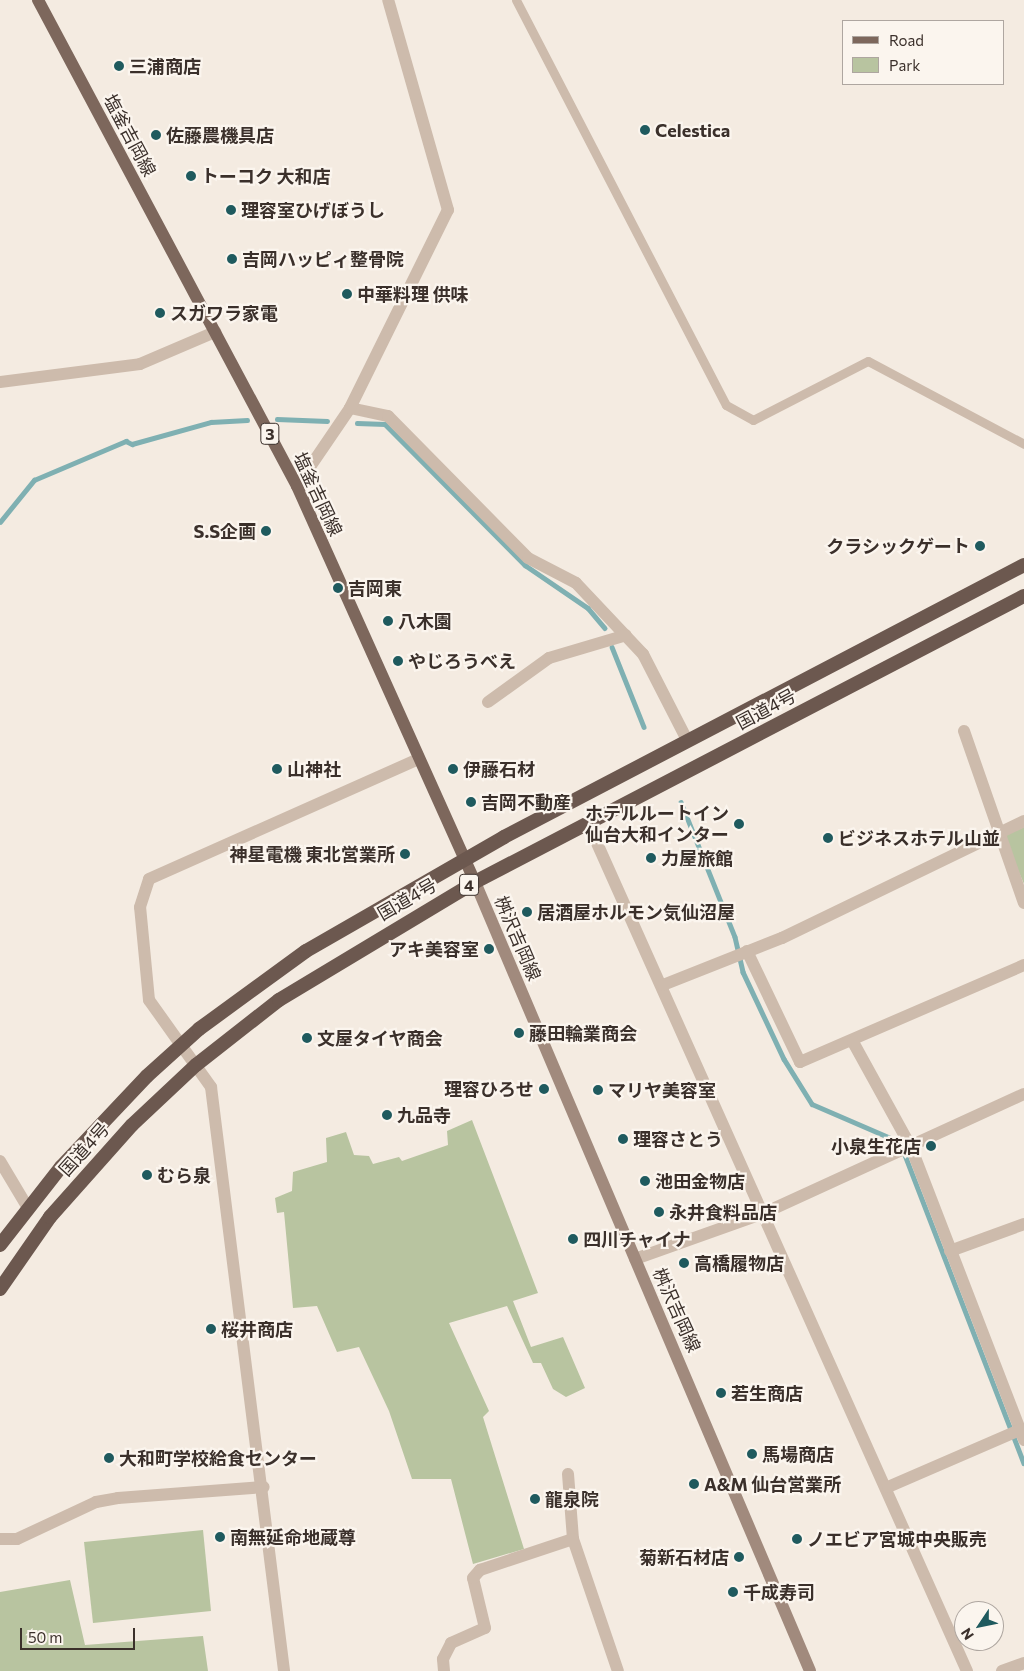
<!DOCTYPE html>
<html>
<head>
<meta charset="utf-8">
<style>
	body { margin:0 }
	#map { position:relative; width:1024px; height:1671px; overflow:hidden; background:#f4ebe1; font-family:Commissioner,"Noto Sans JP",sans-serif }
	div>[style] { position:absolute }
	.green>* { inset:0; background:#b8c4a0 }
	.stream>* { height:4.5px; margin:-2.25px; padding:0 2.25px; transform-origin:2.25px; border-radius:2.25px; background:#7fb0b2 }
	.service>* { height:9px; margin:-4.5px; padding:0 4.5px; transform-origin:4.5px; border-radius:4.5px; background:#cdbbac }
	.minor>* { height:12px; margin:-6px; padding:0 6px; transform-origin:6px; border-radius:6px; background:#cdbbac }
	.tertiary>* { height:12px; margin:-6px; padding:0 6px; transform-origin:6px; border-radius:6px; background:#cdbbac }
	.secondary>* { height:12px; margin:-6px; padding:0 6px; transform-origin:6px; border-radius:6px; background:#a18a7d }
	.primary>* { height:12px; margin:-6px; padding:0 6px; transform-origin:6px; border-radius:6px; background:#7d675c }
	.trunk>* { height:14px; margin:-7px; padding:0 7px; transform-origin:7px; border-radius:7px; background:#6c584f }
	.dots>* { width:14px; height:14px; translate:-50% -50%; box-sizing:border-box; border:2px solid #fbf5ee; border-radius:50% }
	span { translate:-50% -50%; white-space:nowrap; text-align:center; line-height:1.15; -webkit-text-stroke:4.5px #fbf5ee; paint-order:stroke }
	.shield-label span { padding:1px 4px; background:#fbf5ee; border:1px solid; border-radius:4px; -webkit-text-stroke-width:0 }
	.shield-label { font-size:16px; color:#3b302b; font-weight:700 }
	.poi-label { font-size:18px; color:#3b302b; font-weight:700 }
	.left { translate:0 -50%; text-align:left }
	.right { translate:-100% -50%; text-align:right }
	.street-label { font-size:18px; color:#3b302b }
	.legend { position:absolute; left:842px; top:20px; width:162px; height:65px; box-sizing:border-box; background:#fbf5ee; border:1px solid #aea6a0; margin:0; padding:6px 9px; list-style:none; font-size:15px; color:#3b302b }
	.legend li { display:flex; align-items:center; gap:10px; height:25px }
	.legend b { width:25px; border:1px solid #aea6a0 }
	.north { position:absolute; left:954px; top:1601px; width:50px; height:50px; box-sizing:border-box; background:#fbf5ee; border:1px solid #aea6a0; border-radius:50%; rotate:236deg; font-size:14px; font-weight:700; line-height:20px; text-align:center; color:#3b302b }
	.north::after { content:''; display:block; margin:auto; width:18px; height:22px; background:#1f5a5e; clip-path:polygon(50% 0,100% 100%,50% 72%,0 100%) }
	.scale { position:absolute; left:20px; top:1628px; width:115px; height:22px; box-sizing:border-box; border:2px solid #3b302b; border-top:0; padding-left:6px; font-size:15px; line-height:18px; white-space:nowrap; color:#3b302b; -webkit-text-stroke:4px #fbf5ee; paint-order:stroke }
</style>
</head>
<body>
<div id="map">
	<div class="green">
		<i style="clip-path:polygon(1024px 827px,1024px 884px,1003px 836px)"></i>
		<i style="clip-path:polygon(472px 1120px,538px 1293px,513px 1301px,531px 1347px,563px 1337px,585px 1388px,566px 1397px,553px 1389px,541px 1363px,533px 1363px,507px 1306px,449px 1323px,489px 1411px,483px 1417px,524px 1549px,473px 1564px,451px 1479px,412px 1479px,389px 1411px,359px 1347px,337px 1352px,317px 1306px,293px 1308px,284px 1212px,277px 1213px,275px 1198px,292px 1191px,293px 1172px,327px 1162px,326px 1138px,346px 1132px,354px 1155px,369px 1156px,373px 1164px,399px 1157px,402px 1161px,448px 1145px,447px 1131px)"></i>
		<i style="clip-path:polygon(203px 1530px,211px 1611px,93px 1623px,84px 1542px)"></i>
		<i style="clip-path:polygon(70px 1580px,85px 1645px,203px 1636px,208px 1671px,0 1671px,0 1592px)"></i>
	</div>
	<div class="stream">
		<i style="left:277px;top:419px;width:50px;rotate:2.3deg"></i>
		<i style="left:357px;top:423px;width:28px;rotate:2deg"></i>
		<i style="left:385px;top:424px;width:199px;rotate:45.2deg"></i>
		<i style="left:525px;top:565px;width:76px;rotate:34.3deg"></i>
		<i style="left:588px;top:608px;width:26px;rotate:50deg"></i>
		<i style="left:0;top:522px;width:54px;rotate:-51deg"></i>
		<i style="left:34px;top:480px;width:100px;rotate:-23deg"></i>
		<i style="left:126px;top:441px;width:7px;rotate:27deg"></i>
		<i style="left:132px;top:444px;width:82px;rotate:-15.6deg"></i>
		<i style="left:211px;top:422px;width:36px;rotate:-3deg"></i>
		<i style="left:612px;top:647px;width:86px;rotate:68.2deg"></i>
		<i style="left:681px;top:802px;width:145px;rotate:68.2deg"></i>
		<i style="left:735px;top:937px;width:36px;rotate:77deg"></i>
		<i style="left:743px;top:972px;width:96px;rotate:64.8deg"></i>
		<i style="left:784px;top:1059px;width:53px;rotate:58.1deg"></i>
		<i style="left:812px;top:1104px;width:96px;rotate:23.4deg"></i>
		<i style="left:900px;top:1142px;width:344px;rotate:68.9deg"></i>
	</div>
	<div class="service">
		<i style="left:516px;top:0;width:456px;rotate:62.6deg"></i>
		<i style="left:726px;top:405px;width:31px;rotate:29deg"></i>
		<i style="left:753px;top:420px;width:129px;rotate:-27.2deg"></i>
		<i style="left:868px;top:361px;width:177px;rotate:28deg"></i>
	</div>
	<div class="minor">
		<i style="left:0;top:382px;width:141px;rotate:-7.3deg"></i>
		<i style="left:140px;top:364px;width:82px;rotate:-23.1deg"></i>
		<i style="left:350px;top:408px;width:39px;rotate:12deg"></i>
		<i style="left:388px;top:416px;width:199px;rotate:45.4deg"></i>
		<i style="left:528px;top:558px;width:54px;rotate:27.5deg"></i>
		<i style="left:576px;top:583px;width:98px;rotate:46.7deg"></i>
		<i style="left:643px;top:654px;width:97px;rotate:62.9deg"></i>
		<i style="left:488px;top:702px;width:75px;rotate:-35.8deg"></i>
		<i style="left:549px;top:658px;width:80px;rotate:-16.6deg"></i>
		<i style="left:964px;top:731px;width:182px;rotate:70.8deg"></i>
		<i style="left:588px;top:823px;width:929px;rotate:65.92deg"></i>
		<i style="left:747px;top:951px;width:123px;rotate:64.5deg"></i>
		<i style="left:800px;top:1062px;width:244px;rotate:-23.4deg"></i>
		<i style="left:663px;top:985px;width:128px;rotate:-21.6deg"></i>
		<i style="left:782px;top:938px;width:269px;rotate:-25.8deg"></i>
		<i style="left:853px;top:1042px;width:120px;rotate:61.1deg"></i>
		<i style="left:911px;top:1147px;width:314px;rotate:68.9deg"></i>
		<i style="left:181px;top:1045px;width:55px;rotate:-125.4deg"></i>
		<i style="left:149px;top:1000px;width:93px;rotate:-95.5deg"></i>
		<i style="left:140px;top:907px;width:29px;rotate:-72deg"></i>
		<i style="left:149px;top:879px;width:295px;rotate:-24deg"></i>
		<i style="left:0;top:1161px;width:55px;rotate:59.2deg"></i>
		<i style="left:950px;top:1251px;width:79px;rotate:-20deg"></i>
		<i style="left:635px;top:1259px;width:137px;rotate:-19.6deg"></i>
		<i style="left:764px;top:1213px;width:286px;rotate:-24.6deg"></i>
		<i style="left:568px;top:1474px;width:65px;rotate:85.6deg"></i>
		<i style="left:573px;top:1539px;width:139px;rotate:71.2deg"></i>
		<i style="left:888px;top:1487px;width:144px;rotate:-23.4deg"></i>
		<i style="left:0;top:1539px;width:17px"></i>
		<i style="left:17px;top:1539px;width:87px;rotate:-25.1deg"></i>
		<i style="left:96px;top:1502px;width:22px;rotate:-10deg"></i>
		<i style="left:118px;top:1498px;width:146px;rotate:-4.3deg"></i>
		<i style="left:444px;top:1671px;width:12px;rotate:-95deg"></i>
		<i style="left:443px;top:1659px;width:18px;rotate:-63deg"></i>
		<i style="left:451px;top:1643px;width:37px;rotate:-24deg"></i>
		<i style="left:485px;top:1628px;width:51px;rotate:-103.5deg"></i>
		<i style="left:473px;top:1578px;width:11px;rotate:-49deg"></i>
		<i style="left:480px;top:1570px;width:98px;rotate:-18.4deg"></i>
		<i style="left:1002px;top:1671px;width:23px;rotate:-20deg"></i>
	</div>
	<div class="tertiary">
		<i style="left:297px;top:486px;width:94px;rotate:-55.8deg"></i>
		<i style="left:350px;top:408px;width:221px;rotate:-63.7deg"></i>
		<i style="left:448px;top:210px;width:218px;rotate:-105.9deg"></i>
		<i style="left:181px;top:1045px;width:52px;rotate:54.5deg"></i>
		<i style="left:211px;top:1087px;width:589px;rotate:82.87deg"></i>
	</div>
	<div class="secondary">
		<i style="left:475px;top:882px;width:857px;rotate:66.99deg"></i>
	</div>
	<div class="primary">
		<i style="left:38px;top:0;width:551px;rotate:61.95deg"></i>
		<i style="left:297px;top:486px;width:434px;rotate:65.8deg"></i>
	</div>
	<div class="trunk">
		<i style="left:0;top:1245px;width:99px;rotate:-52deg"></i>
		<i style="left:61px;top:1167px;width:125px;rotate:-46.6deg"></i>
		<i style="left:147px;top:1076px;width:70px;rotate:-42.1deg"></i>
		<i style="left:199px;top:1029px;width:132px;rotate:-36.1deg"></i>
		<i style="left:306px;top:951px;width:228px;rotate:-29.9deg"></i>
		<i style="left:504px;top:837px;width:587px;rotate:-27.61deg"></i>
		<i style="left:0;top:1289px;width:88px;rotate:-55.2deg"></i>
		<i style="left:50px;top:1217px;width:123px;rotate:-48.3deg"></i>
		<i style="left:132px;top:1125px;width:88px;rotate:-43.2deg"></i>
		<i style="left:196px;top:1065px;width:105px;rotate:-38.1deg"></i>
		<i style="left:279px;top:1000px;width:229px;rotate:-31deg"></i>
		<i style="left:475px;top:882px;width:619px;rotate:-27.52deg"></i>
	</div>
	<div class="dots">
		<i style="left:119px;top:66px;background:#1f5a5e"></i>
		<i style="left:645px;top:130px;background:#1f5a5e"></i>
		<i style="left:156px;top:135px;background:#1f5a5e"></i>
		<i style="left:191px;top:176px;background:#1f5a5e"></i>
		<i style="left:231px;top:210px;background:#1f5a5e"></i>
		<i style="left:232px;top:259px;background:#1f5a5e"></i>
		<i style="left:347px;top:294px;background:#1f5a5e"></i>
		<i style="left:160px;top:313px;background:#1f5a5e"></i>
		<i style="left:266px;top:531px;background:#1f5a5e"></i>
		<i style="left:980px;top:546px;background:#1f5a5e"></i>
		<i style="left:338px;top:588px;background:#1f5a5e"></i>
		<i style="left:388px;top:621px;background:#1f5a5e"></i>
		<i style="left:398px;top:661px;background:#1f5a5e"></i>
		<i style="left:277px;top:769px;background:#1f5a5e"></i>
		<i style="left:453px;top:769px;background:#1f5a5e"></i>
		<i style="left:471px;top:802px;background:#1f5a5e"></i>
		<i style="left:739px;top:824px;background:#1f5a5e"></i>
		<i style="left:828px;top:838px;background:#1f5a5e"></i>
		<i style="left:405px;top:854px;background:#1f5a5e"></i>
		<i style="left:651px;top:858px;background:#1f5a5e"></i>
		<i style="left:527px;top:912px;background:#1f5a5e"></i>
		<i style="left:489px;top:949px;background:#1f5a5e"></i>
		<i style="left:519px;top:1033px;background:#1f5a5e"></i>
		<i style="left:307px;top:1038px;background:#1f5a5e"></i>
		<i style="left:544px;top:1089px;background:#1f5a5e"></i>
		<i style="left:598px;top:1090px;background:#1f5a5e"></i>
		<i style="left:387px;top:1115px;background:#1f5a5e"></i>
		<i style="left:623px;top:1139px;background:#1f5a5e"></i>
		<i style="left:931px;top:1146px;background:#1f5a5e"></i>
		<i style="left:147px;top:1175px;background:#1f5a5e"></i>
		<i style="left:645px;top:1181px;background:#1f5a5e"></i>
		<i style="left:659px;top:1212px;background:#1f5a5e"></i>
		<i style="left:573px;top:1239px;background:#1f5a5e"></i>
		<i style="left:684px;top:1263px;background:#1f5a5e"></i>
		<i style="left:211px;top:1329px;background:#1f5a5e"></i>
		<i style="left:721px;top:1393px;background:#1f5a5e"></i>
		<i style="left:752px;top:1454px;background:#1f5a5e"></i>
		<i style="left:109px;top:1458px;background:#1f5a5e"></i>
		<i style="left:694px;top:1484px;background:#1f5a5e"></i>
		<i style="left:535px;top:1499px;background:#1f5a5e"></i>
		<i style="left:220px;top:1537px;background:#1f5a5e"></i>
		<i style="left:797px;top:1539px;background:#1f5a5e"></i>
		<i style="left:739px;top:1557px;background:#1f5a5e"></i>
		<i style="left:733px;top:1592px;background:#1f5a5e"></i>
	</div>
	<div class="shield-label">
		<span style="left:270px;top:434px">3</span>
		<span style="left:469px;top:885px">4</span>
	</div>
	<div class="poi-label">
		<span class="left" style="left:129px;top:66px">三浦商店</span>
		<span class="left" style="left:655px;top:130px">Celestica</span>
		<span class="left" style="left:166px;top:135px">佐藤農機具店</span>
		<span class="left" style="left:201px;top:176px">トーコク 大和店</span>
		<span class="left" style="left:241px;top:210px">理容室ひげぼうし</span>
		<span class="left" style="left:242px;top:259px">吉岡ハッピィ整骨院</span>
		<span class="left" style="left:357px;top:294px">中華料理 供味</span>
		<span class="left" style="left:170px;top:313px">スガワラ家電</span>
		<span class="right" style="left:256px;top:531px">S.S企画</span>
		<span class="right" style="left:970px;top:546px">クラシックゲート</span>
		<span class="left" style="left:348px;top:588px">吉岡東</span>
		<span class="left" style="left:398px;top:621px">八木園</span>
		<span class="left" style="left:408px;top:661px">やじろうべえ</span>
		<span class="left" style="left:287px;top:769px">山神社</span>
		<span class="left" style="left:463px;top:769px">伊藤石材</span>
		<span class="left" style="left:481px;top:802px">吉岡不動産</span>
		<span class="right" style="left:729px;top:824px">ホテルルートイン<br>仙台大和インター</span>
		<span class="left" style="left:838px;top:838px">ビジネスホテル山並</span>
		<span class="right" style="left:395px;top:854px">神星電機 東北営業所</span>
		<span class="left" style="left:661px;top:858px">力屋旅館</span>
		<span class="left" style="left:537px;top:912px">居酒屋ホルモン気仙沼屋</span>
		<span class="right" style="left:479px;top:949px">アキ美容室</span>
		<span class="left" style="left:529px;top:1033px">藤田輪業商会</span>
		<span class="left" style="left:317px;top:1038px">文屋タイヤ商会</span>
		<span class="right" style="left:534px;top:1089px">理容ひろせ</span>
		<span class="left" style="left:608px;top:1090px">マリヤ美容室</span>
		<span class="left" style="left:397px;top:1115px">九品寺</span>
		<span class="left" style="left:633px;top:1139px">理容さとう</span>
		<span class="right" style="left:921px;top:1146px">小泉生花店</span>
		<span class="left" style="left:157px;top:1175px">むら泉</span>
		<span class="left" style="left:655px;top:1181px">池田金物店</span>
		<span class="left" style="left:669px;top:1212px">永井食料品店</span>
		<span class="left" style="left:583px;top:1239px">四川チャイナ</span>
		<span class="left" style="left:694px;top:1263px">高橋履物店</span>
		<span class="left" style="left:221px;top:1329px">桜井商店</span>
		<span class="left" style="left:731px;top:1393px">若生商店</span>
		<span class="left" style="left:762px;top:1454px">馬場商店</span>
		<span class="left" style="left:119px;top:1458px">大和町学校給食センター</span>
		<span class="left" style="left:704px;top:1484px">A&amp;M 仙台営業所</span>
		<span class="left" style="left:545px;top:1499px">龍泉院</span>
		<span class="left" style="left:230px;top:1537px">南無延命地蔵尊</span>
		<span class="left" style="left:807px;top:1539px">ノエビア宮城中央販売</span>
		<span class="right" style="left:729px;top:1557px">菊新石材店</span>
		<span class="left" style="left:743px;top:1592px">千成寿司</span>
	</div>
	<div class="street-label">
		<span style="left:130px;top:135px;rotate:62deg">塩釜吉岡線</span>
		<span style="left:318px;top:494px;rotate:65deg">塩釜吉岡線</span>
		<span style="left:766px;top:709px;rotate:-28deg">国道4号</span>
		<span style="left:407px;top:899px;rotate:-30deg">国道4号</span>
		<span style="left:518px;top:938px;rotate:67deg">桝沢吉岡線</span>
		<span style="left:84px;top:1149px;rotate:-48deg">国道4号</span>
		<span style="left:677px;top:1310px;rotate:66deg">桝沢吉岡線</span>
	</div>
	<ul class="legend">
	<li><b style="height:6px;background:#7d675c"></b>Road</li>
	<li><b style="height:14px;background:#b8c4a0"></b>Park</li>
	</ul>
	<div class="north">N</div>
	<div class="scale">50 m</div>
</div>
</body>
</html>
